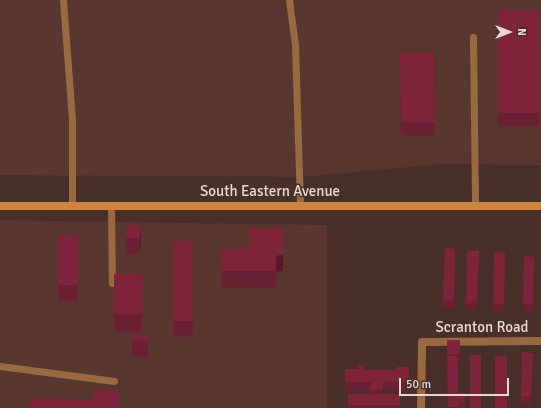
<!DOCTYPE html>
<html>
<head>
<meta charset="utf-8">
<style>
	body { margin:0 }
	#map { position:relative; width:541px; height:408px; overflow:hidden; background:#482f29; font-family:Signika,sans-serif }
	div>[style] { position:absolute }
	.built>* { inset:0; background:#57372f }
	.service>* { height:7px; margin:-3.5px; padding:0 3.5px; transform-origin:3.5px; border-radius:3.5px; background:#996a41 }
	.minor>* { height:8px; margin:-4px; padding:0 4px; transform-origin:4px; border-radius:4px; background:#996a41 }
	.secondary>* { height:8px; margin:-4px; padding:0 4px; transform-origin:4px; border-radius:4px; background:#d0853f }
	.wall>* { inset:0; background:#6c2034 }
	.shaded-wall>* { inset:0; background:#581a2a }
	.building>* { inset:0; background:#7e253c }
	span { translate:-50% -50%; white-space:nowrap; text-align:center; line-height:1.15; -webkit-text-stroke:3px #482f29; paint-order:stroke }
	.street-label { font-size:15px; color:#e9d9d4 }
	.north { position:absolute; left:489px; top:12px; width:40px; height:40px; -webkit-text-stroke:3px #482f29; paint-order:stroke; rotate:90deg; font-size:11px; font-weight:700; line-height:16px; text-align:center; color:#e9d9d4 }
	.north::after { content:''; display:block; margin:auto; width:14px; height:18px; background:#e9d9d4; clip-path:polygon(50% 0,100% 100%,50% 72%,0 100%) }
	.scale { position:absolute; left:399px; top:378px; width:110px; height:18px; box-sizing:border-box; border:2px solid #e9d9d4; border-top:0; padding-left:5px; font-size:12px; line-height:14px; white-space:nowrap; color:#e9d9d4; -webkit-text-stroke:3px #482f29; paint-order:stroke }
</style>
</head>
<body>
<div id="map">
	<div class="built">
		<i style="clip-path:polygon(0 0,541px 0,541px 165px,442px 164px,302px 177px,0 175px)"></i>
		<i style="clip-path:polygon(0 220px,327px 225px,327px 408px,0 408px)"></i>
	</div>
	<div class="service">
		<i style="left:63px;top:0;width:121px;rotate:85.7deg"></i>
		<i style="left:72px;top:121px;width:85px;rotate:90deg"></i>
		<i style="left:289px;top:0;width:45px;rotate:82.4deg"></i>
		<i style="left:295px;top:45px;width:161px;rotate:88.2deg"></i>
		<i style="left:473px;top:37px;width:169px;rotate:89.3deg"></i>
		<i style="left:111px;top:206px;width:77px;rotate:89.3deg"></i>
		<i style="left:0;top:366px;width:115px;rotate:7.5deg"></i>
	</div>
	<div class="minor">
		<i style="left:421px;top:408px;width:66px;rotate:-89.1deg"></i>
		<i style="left:422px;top:342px;width:119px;rotate:-0.5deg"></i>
	</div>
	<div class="secondary">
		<i style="left:0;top:206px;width:541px"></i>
	</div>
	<div class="wall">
		<i style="clip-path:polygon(498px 10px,539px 10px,539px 126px,498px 126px)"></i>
		<i style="clip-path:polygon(434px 52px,435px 135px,401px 135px,400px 53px)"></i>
		<i style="clip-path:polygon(141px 225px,140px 254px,126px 254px,126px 238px)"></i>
		<i style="clip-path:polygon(58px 235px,78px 235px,78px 301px,58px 301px)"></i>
		<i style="clip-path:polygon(173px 241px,193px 241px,193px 337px,173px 337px)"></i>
		<i style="clip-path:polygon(221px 249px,283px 270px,276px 273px,276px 287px,221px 287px)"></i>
		<i style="clip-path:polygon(494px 252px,505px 253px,504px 312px,493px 312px)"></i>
		<i style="clip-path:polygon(524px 256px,534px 257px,533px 313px,523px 312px)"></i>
		<i style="clip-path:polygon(455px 258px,454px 309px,443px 308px,443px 300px)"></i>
		<i style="clip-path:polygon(479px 260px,477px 310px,466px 310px,466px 301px)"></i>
		<i style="clip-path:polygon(114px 274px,142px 274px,142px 331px,114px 331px)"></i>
		<i style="clip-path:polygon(148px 335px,148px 358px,132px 356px,132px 340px)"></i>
		<i style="clip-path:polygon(447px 340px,460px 340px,460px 363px,458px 363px,458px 393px,465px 393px,465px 408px,448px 408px,447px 363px)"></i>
		<i style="clip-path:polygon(533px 362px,531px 405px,521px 405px,521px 396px)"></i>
		<i style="clip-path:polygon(409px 367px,409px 391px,383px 390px,383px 394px,400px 394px,400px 408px,348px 408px,348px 394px,371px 394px,371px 391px,345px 391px,345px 369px,395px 370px)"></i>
	</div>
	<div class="shaded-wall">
		<i style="clip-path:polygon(141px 225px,141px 241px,140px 254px,140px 238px)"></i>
		<i style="clip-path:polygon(283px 254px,283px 270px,276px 273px,276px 287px,276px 256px)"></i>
	</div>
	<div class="building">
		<i style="clip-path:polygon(498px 10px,539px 10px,539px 113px,498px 113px)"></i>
		<i style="clip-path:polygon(434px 52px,435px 122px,401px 122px,400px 53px)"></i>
		<i style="clip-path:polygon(127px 225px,141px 225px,140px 238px,126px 238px)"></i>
		<i style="clip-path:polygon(249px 228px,283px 228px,283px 254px,276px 256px,276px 271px,221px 271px,221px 249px,249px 249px)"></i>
		<i style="clip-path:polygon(58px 235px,78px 235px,78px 285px,58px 285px)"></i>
		<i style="clip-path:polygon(173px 241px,193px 241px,193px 321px,173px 321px)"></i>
		<i style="clip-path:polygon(445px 248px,455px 249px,454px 300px,443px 300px)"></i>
		<i style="clip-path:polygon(467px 251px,479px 251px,477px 301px,466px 301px)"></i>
		<i style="clip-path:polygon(494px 252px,505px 253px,504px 304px,493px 303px)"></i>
		<i style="clip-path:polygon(524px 256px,534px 257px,533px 304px,523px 304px)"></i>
		<i style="clip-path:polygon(114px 274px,142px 274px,142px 314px,114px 314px)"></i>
		<i style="clip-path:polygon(132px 333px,148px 335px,148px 341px,132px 340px)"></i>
		<i style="clip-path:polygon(447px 340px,460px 340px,460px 354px,447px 354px)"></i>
		<i style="clip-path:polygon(522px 352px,533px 353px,531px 396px,521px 396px)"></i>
		<i style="clip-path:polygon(470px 355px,481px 355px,481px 408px,470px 408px)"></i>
		<i style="clip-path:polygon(447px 356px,458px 356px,458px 393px,465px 393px,465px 402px,458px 402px,458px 407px,448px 407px)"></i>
		<i style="clip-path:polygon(495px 356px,507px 356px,507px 408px,495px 408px)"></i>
		<i style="clip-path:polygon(358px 365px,364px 365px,364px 370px,395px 370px,395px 367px,409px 367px,409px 382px,383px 381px,383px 389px,371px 389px,371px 382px,345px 382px,345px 369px,358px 369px)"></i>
		<i style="clip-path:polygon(93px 390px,118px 390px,118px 408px,94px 408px)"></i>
		<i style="clip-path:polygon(348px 394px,400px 394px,400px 405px,348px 405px)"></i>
		<i style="clip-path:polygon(30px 398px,94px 400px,94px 408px,29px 408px)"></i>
	</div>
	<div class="street-label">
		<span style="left:270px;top:192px">South Eastern Avenue</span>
		<span style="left:482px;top:328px">Scranton Road</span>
	</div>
	<div class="north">N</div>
	<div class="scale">50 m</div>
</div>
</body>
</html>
